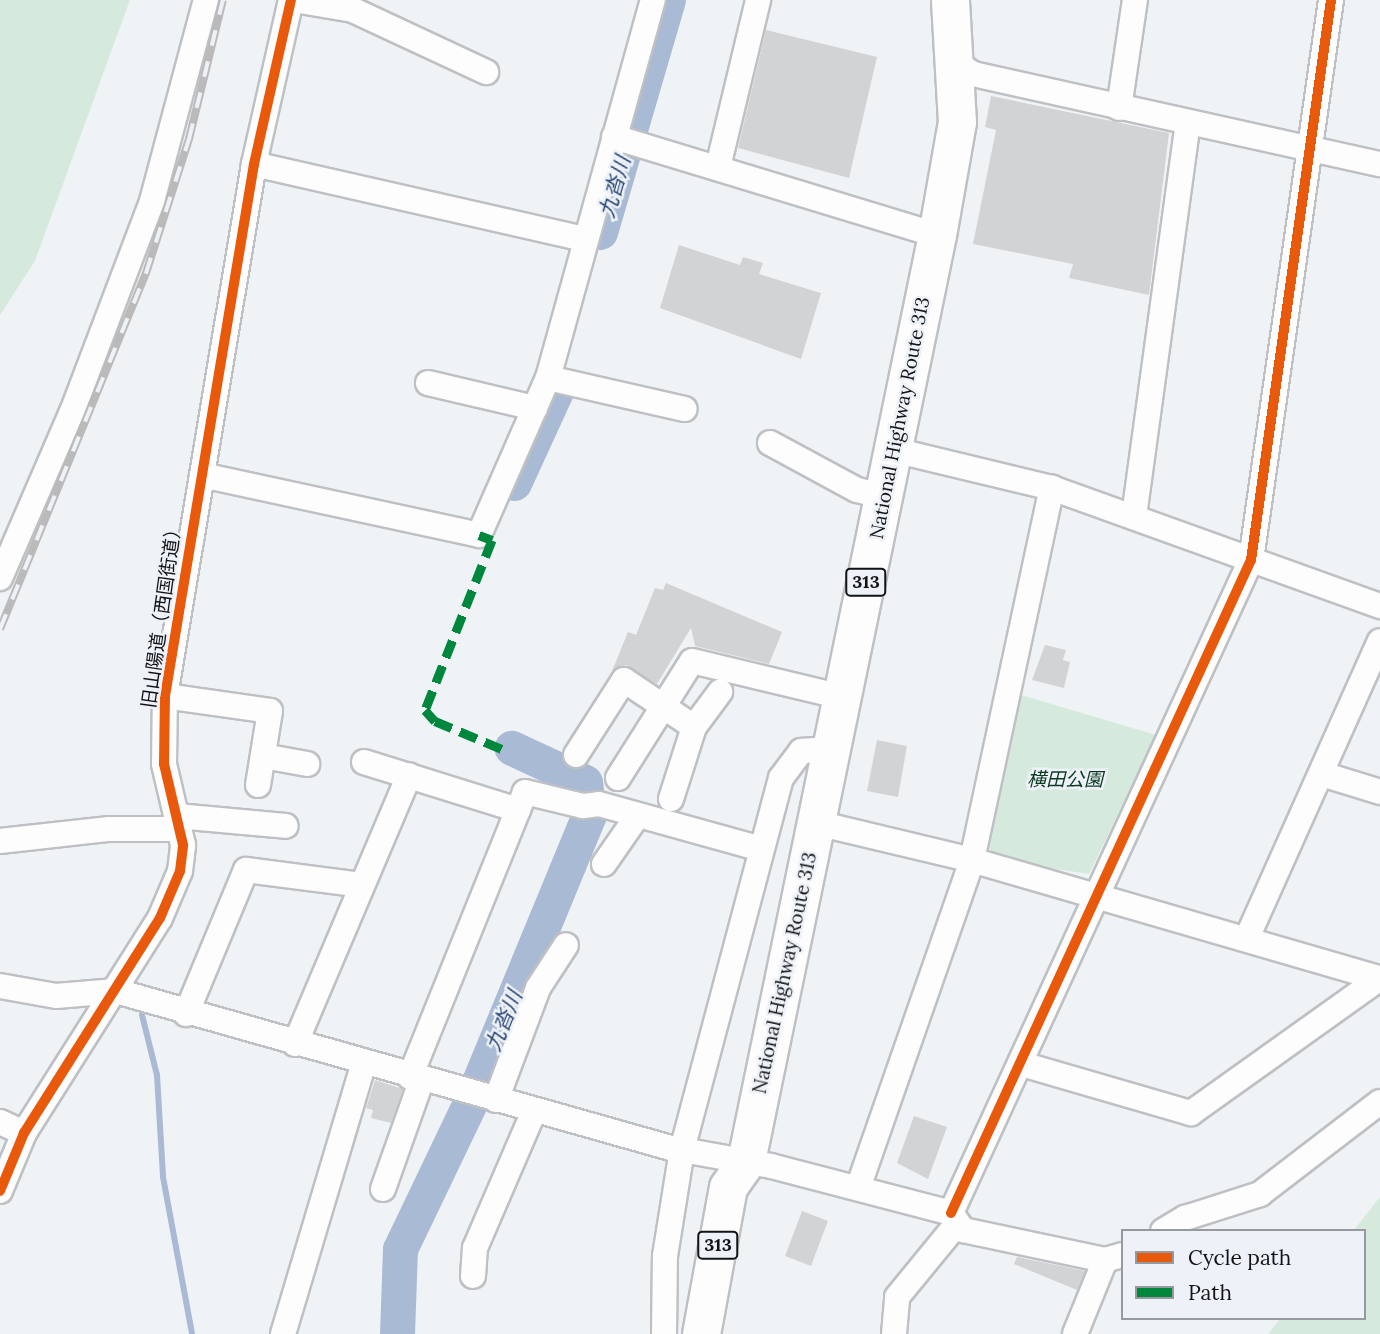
<!DOCTYPE html>
<html>
<head>
<meta charset="utf-8">
<style>
	body { margin:0 }
	#map { position:relative; width:1380px; height:1334px; overflow:hidden; background:#f0f3f6; font-family:Lora,"Noto Sans JP",serif }
	div>[style] { position:absolute }
	.green>* { inset:0; background:#d5eadd }
	.stream>* { height:6px; margin:-3px; padding:0 3px; transform-origin:3px; border-radius:3px; background:#a9bad4 }
	.river>* { height:35px; margin:-17.5px; padding:0 17.5px; transform-origin:17.5px; border-radius:17.5px; background:#a9bad4 }
	.building>* { inset:0; background:#d2d3d4 }
	.roads { filter:drop-shadow(2px 0 #bec0c3) drop-shadow(-2px 0 #bec0c3) drop-shadow(0 2px #bec0c3) drop-shadow(0 -2px #bec0c3) }
	.minor>* { height:24px; margin:-12px; padding:0 12px; transform-origin:12px; border-radius:12px; background:#fdfdfe }
	.highway>* { height:37px; margin:-18.5px; padding:0 18.5px; transform-origin:18.5px; border-radius:18.5px; background:#fdfdfe }
	.rail>* { height:8px; margin-top:-4px; transform-origin:0; background:repeating-linear-gradient(90deg,#eef2f8 0 16px,#bababa 0 32px); box-sizing:border-box; border-block:2px solid #bababa }
	.quiet>* { height:9px; margin-top:-4.5px; transform-origin:0; background:repeating-linear-gradient(90deg,#00873e 0 18px,transparent 0 27px) }
	.cycleway>* { height:10px; margin:-5px; padding:0 5px; transform-origin:5px; border-radius:5px; background:#e8590c }
	span { translate:-50% -50%; white-space:nowrap; text-align:center; line-height:1.15; -webkit-text-stroke:5px #eef2f8; paint-order:stroke }
	.shield-label span { padding:2px 5px; background:#eef2f8; border:2px solid; border-radius:5px; -webkit-text-stroke-width:0 }
	.shield-label { font-size:18px; color:#111314; font-weight:700 }
	.street-label { font-size:19px; color:#111314 }
	.park-label { font-size:19px; color:#0a3a1f; font-style:italic }
	.water-label { font-size:21px; color:#244170; font-style:italic }
	.legend { position:absolute; left:1121px; top:1229px; width:245px; height:91px; box-sizing:border-box; background:#eef2f8; border:2px solid #96999d; margin:0; padding:9px 12px; list-style:none; font-size:21px; color:#111314 }
	.legend li { display:flex; align-items:center; gap:14px; height:35px }
	.legend b { width:35px; border:2px solid #96999d }
</style>
</head>
<body>
<div id="map">
	<div class="green">
		<i style="clip-path:polygon(0 0,130px 0,35px 261px,0 315px)"></i>
		<i style="clip-path:polygon(1018px 694px,1156px 735px,1089px 874px,997px 860px,987px 845px)"></i>
		<i style="clip-path:polygon(1380px 1197px,1380px 1334px,1268px 1334px,1281px 1318px,1364px 1318px,1364px 1231px,1353px 1231px)"></i>
	</div>
	<div class="stream">
		<i style="left:142px;top:1015px;width:62px;rotate:76deg"></i>
		<i style="left:157px;top:1075px;width:102px;rotate:86.6deg"></i>
		<i style="left:163px;top:1177px;width:160px;rotate:79.5deg"></i>
	</div>
	<div class="river">
		<i style="left:600px;top:232px;width:242px;rotate:-73.7deg"></i>
		<i style="left:514px;top:483px;width:106px;rotate:-65.4deg"></i>
		<i style="left:397px;top:1334px;width:85px;rotate:-88deg"></i>
		<i style="left:400px;top:1249px;width:164px;rotate:-64.4deg"></i>
		<i style="left:471px;top:1101px;width:309px;rotate:-67.6deg"></i>
		<i style="left:589px;top:815px;width:33px;rotate:-97deg"></i>
		<i style="left:585px;top:782px;width:81px;rotate:-155deg"></i>
	</div>
	<div class="building">
		<i style="clip-path:polygon(766px 30px,877px 57px,849px 178px,738px 148px)"></i>
		<i style="clip-path:polygon(991px 96px,1169px 133px,1149px 295px,1069px 278px,1073px 264px,973px 244px,996px 130px,985px 127px)"></i>
		<i style="clip-path:polygon(679px 245px,740px 265px,743px 257px,763px 263px,759px 274px,821px 293px,801px 359px,660px 308px)"></i>
		<i style="clip-path:polygon(666px 583px,782px 632px,769px 664px,695px 646px,691px 628px,657px 684px,626px 665px,612px 671px,628px 632px,636px 635px,655px 588px,663px 590px)"></i>
		<i style="clip-path:polygon(1045px 645px,1066px 650px,1063px 660px,1070px 662px,1064px 688px,1032px 680px)"></i>
		<i style="clip-path:polygon(877px 740px,907px 746px,898px 797px,867px 791px)"></i>
		<i style="clip-path:polygon(375px 1080px,403px 1089px,391px 1123px,371px 1118px,373px 1110px,366px 1108px)"></i>
		<i style="clip-path:polygon(914px 1116px,947px 1127px,928px 1179px,897px 1163px)"></i>
		<i style="clip-path:polygon(802px 1211px,828px 1221px,811px 1266px,785px 1256px)"></i>
		<i style="clip-path:polygon(1017px 1257px,1085px 1271px,1077px 1290px,1014px 1264px)"></i>
	</div>
	<div class="roads">
		<div class="minor">
			<i style="left:294px;top:0;width:60px;rotate:9.6deg"></i>
			<i style="left:353px;top:10px;width:147px;rotate:25deg"></i>
			<i style="left:958px;top:64px;width:18px;rotate:34deg"></i>
			<i style="left:973px;top:74px;width:417px;rotate:12.5deg"></i>
			<i style="left:1119px;top:108px;width:109px;rotate:-81.6deg"></i>
			<i style="left:614px;top:137px;width:338px;rotate:16.9deg"></i>
			<i style="left:254px;top:164px;width:339px;rotate:12.8deg"></i>
			<i style="left:718px;top:167px;width:172px;rotate:-76.5deg"></i>
			<i style="left:548px;top:378px;width:140px;rotate:12.8deg"></i>
			<i style="left:428px;top:383px;width:110px;rotate:13.2deg"></i>
			<i style="left:770px;top:443px;width:99px;rotate:28.4deg"></i>
			<i style="left:857px;top:490px;width:28px;rotate:13deg"></i>
			<i style="left:894px;top:450px;width:163px;rotate:13.5deg"></i>
			<i style="left:1052px;top:488px;width:349px;rotate:19.8deg"></i>
			<i style="left:202px;top:475px;width:283px;rotate:12.2deg"></i>
			<i style="left:479px;top:535px;width:171px;rotate:-66.3deg"></i>
			<i style="left:548px;top:378px;width:392px;rotate:-74.5deg"></i>
			<i style="left:1134px;top:516px;width:397px;rotate:-82.2deg"></i>
			<i style="left:0;top:578px;width:181px;rotate:-66.6deg"></i>
			<i style="left:72px;top:412px;width:226px;rotate:-69.2deg"></i>
			<i style="left:152px;top:201px;width:208px;rotate:-75deg"></i>
			<i style="left:165px;top:696px;width:106px;rotate:8.1deg"></i>
			<i style="left:270px;top:711px;width:75px;rotate:99.2deg"></i>
			<i style="left:576px;top:755px;width:89px;rotate:-57.4deg"></i>
			<i style="left:624px;top:680px;width:84px;rotate:33.9deg"></i>
			<i style="left:263px;top:756px;width:45px;rotate:10.3deg"></i>
			<i style="left:364px;top:762px;width:161px;rotate:17.3deg"></i>
			<i style="left:518px;top:810px;width:19px;rotate:-69deg"></i>
			<i style="left:525px;top:792px;width:60px;rotate:13.6deg"></i>
			<i style="left:583px;top:806px;width:16px;rotate:-7deg"></i>
			<i style="left:599px;top:804px;width:168px;rotate:15.5deg"></i>
			<i style="left:1322px;top:774px;width:61px;rotate:17.2deg"></i>
			<i style="left:618px;top:778px;width:138px;rotate:-57.7deg"></i>
			<i style="left:692px;top:661px;width:154px;rotate:13.5deg"></i>
			<i style="left:671px;top:799px;width:76px;rotate:-72.3deg"></i>
			<i style="left:694px;top:727px;width:44px;rotate:-53.4deg"></i>
			<i style="left:177px;top:816px;width:109px;rotate:5.2deg"></i>
			<i style="left:817px;top:823px;width:159px;rotate:13.4deg"></i>
			<i style="left:972px;top:860px;width:424px;rotate:16.2deg"></i>
			<i style="left:0;top:841px;width:110px;rotate:-6.3deg"></i>
			<i style="left:109px;top:829px;width:71px"></i>
			<i style="left:604px;top:864px;width:56px;rotate:-55.2deg"></i>
			<i style="left:1247px;top:938px;width:325px;rotate:-65.9deg"></i>
			<i style="left:0;top:986px;width:57px;rotate:10.1deg"></i>
			<i style="left:56px;top:996px;width:60px;rotate:-4.8deg"></i>
			<i style="left:116px;top:991px;width:577px;rotate:15.8deg"></i>
			<i style="left:671px;top:1148px;width:102px;rotate:10.2deg"></i>
			<i style="left:771px;top:1166px;width:186px;rotate:14.6deg"></i>
			<i style="left:951px;top:1213px;width:21px;rotate:55deg"></i>
			<i style="left:963px;top:1230px;width:145px;rotate:11.9deg"></i>
			<i style="left:1105px;top:1260px;width:19px;rotate:-16deg"></i>
			<i style="left:186px;top:1014px;width:156px;rotate:-67.4deg"></i>
			<i style="left:246px;top:870px;width:116px;rotate:7.4deg"></i>
			<i style="left:295px;top:1044px;width:292px;rotate:-67deg"></i>
			<i style="left:1022px;top:1064px;width:176px;rotate:16.2deg"></i>
			<i style="left:1191px;top:1113px;width:232px;rotate:-35.5deg"></i>
			<i style="left:410px;top:1077px;width:288px;rotate:-68deg"></i>
			<i style="left:496px;top:1100px;width:120px;rotate:-69.4deg"></i>
			<i style="left:538px;top:988px;width:51px;rotate:-56.9deg"></i>
			<i style="left:0;top:1122px;width:26px;rotate:25deg"></i>
			<i style="left:858px;top:1188px;width:347px;rotate:-70.8deg"></i>
			<i style="left:972px;top:860px;width:381px;rotate:-77.9deg"></i>
			<i style="left:383px;top:1189px;width:117px;rotate:-70.5deg"></i>
			<i style="left:0;top:1191px;width:63px;rotate:-67.5deg"></i>
			<i style="left:24px;top:1133px;width:254px;rotate:-57.7deg"></i>
			<i style="left:160px;top:918px;width:51px;rotate:-66.9deg"></i>
			<i style="left:180px;top:871px;width:26px;rotate:-83deg"></i>
			<i style="left:183px;top:845px;width:83px;rotate:-103.2deg"></i>
			<i style="left:164px;top:764px;width:68px;rotate:-89.2deg"></i>
			<i style="left:165px;top:696px;width:539px;rotate:-80.5deg"></i>
			<i style="left:254px;top:164px;width:168px;rotate:-77.3deg"></i>
			<i style="left:951px;top:1213px;width:719px;rotate:-65.33deg"></i>
			<i style="left:1251px;top:560px;width:566px;rotate:-81.87deg"></i>
			<i style="left:1163px;top:1231px;width:26px;rotate:-31deg"></i>
			<i style="left:1185px;top:1218px;width:79px;rotate:-17.7deg"></i>
			<i style="left:1260px;top:1194px;width:151px;rotate:-37.5deg"></i>
			<i style="left:473px;top:1276px;width:28px;rotate:-86deg"></i>
			<i style="left:475px;top:1248px;width:149px;rotate:-66.7deg"></i>
			<i style="left:283px;top:1334px;width:281px;rotate:-73.4deg"></i>
			<i style="left:664px;top:1334px;width:78px;rotate:-89.3deg"></i>
			<i style="left:665px;top:1256px;width:107px;rotate:-80.9deg"></i>
			<i style="left:682px;top:1150px;width:385px;rotate:-75.1deg"></i>
			<i style="left:781px;top:778px;width:34px;rotate:-53deg"></i>
			<i style="left:801px;top:751px;width:31px;rotate:-4deg"></i>
			<i style="left:894px;top:1334px;width:37px;rotate:-85deg"></i>
			<i style="left:897px;top:1297px;width:93px;rotate:-50.7deg"></i>
			<i style="left:1075px;top:1334px;width:80px;rotate:-67.9deg"></i>
		</div>
		<div class="highway">
			<i style="left:701px;top:1334px;width:149px;rotate:-79.6deg"></i>
			<i style="left:728px;top:1187px;width:32px;rotate:-55deg"></i>
			<i style="left:746px;top:1161px;width:945px;rotate:-78.35deg"></i>
			<i style="left:937px;top:235px;width:115px;rotate:-80deg"></i>
			<i style="left:957px;top:122px;width:122px;rotate:-93.3deg"></i>
		</div>
	</div>
	<div class="rail">
		<i style="left:0;top:629px;width:385px;rotate:-67.7deg"></i>
		<i style="left:146px;top:273px;width:141px;rotate:-72.2deg"></i>
		<i style="left:189px;top:139px;width:143px;rotate:-76.3deg"></i>
	</div>
	<div class="quiet">
		<i style="left:479px;top:535px;width:14px;rotate:21deg"></i>
		<i style="left:492px;top:540px;width:183px;rotate:111.5deg"></i>
		<i style="left:425px;top:710px;width:15px;rotate:48deg"></i>
		<i style="left:435px;top:721px;width:80px;rotate:22.7deg"></i>
	</div>
	<div class="cycleway">
		<i style="left:0;top:1191px;width:63px;rotate:-67.5deg"></i>
		<i style="left:24px;top:1133px;width:254px;rotate:-57.7deg"></i>
		<i style="left:160px;top:918px;width:51px;rotate:-66.9deg"></i>
		<i style="left:180px;top:871px;width:26px;rotate:-83deg"></i>
		<i style="left:183px;top:845px;width:83px;rotate:-103.2deg"></i>
		<i style="left:164px;top:764px;width:68px;rotate:-89.2deg"></i>
		<i style="left:165px;top:696px;width:539px;rotate:-80.5deg"></i>
		<i style="left:254px;top:164px;width:168px;rotate:-77.3deg"></i>
		<i style="left:951px;top:1213px;width:719px;rotate:-65.33deg"></i>
		<i style="left:1251px;top:560px;width:566px;rotate:-81.87deg"></i>
	</div>
	<div class="shield-label">
		<span style="left:866px;top:582px">313</span>
		<span style="left:718px;top:1245px">313</span>
	</div>
	<div class="street-label">
		<span style="left:900px;top:418px;rotate:-79deg">National Highway Route 313</span>
		<span style="left:162px;top:614px;rotate:-82deg">旧山陽道（西国街道）</span>
		<span style="left:785px;top:973px;rotate:-78deg">National Highway Route 313</span>
	</div>
	<div class="park-label">
		<span style="left:1065px;top:780px">横田公園</span>
	</div>
	<div class="water-label">
		<span style="left:615px;top:187px;rotate:-74deg">九沓川</span>
		<span style="left:504px;top:1021px;rotate:-68deg">九沓川</span>
	</div>
	<ul class="legend">
	<li><b style="height:9px;background:#e8590c"></b>Cycle path</li>
	<li><b style="height:9px;background:#00873e"></b>Path</li>
	</ul>
</div>
</body>
</html>
